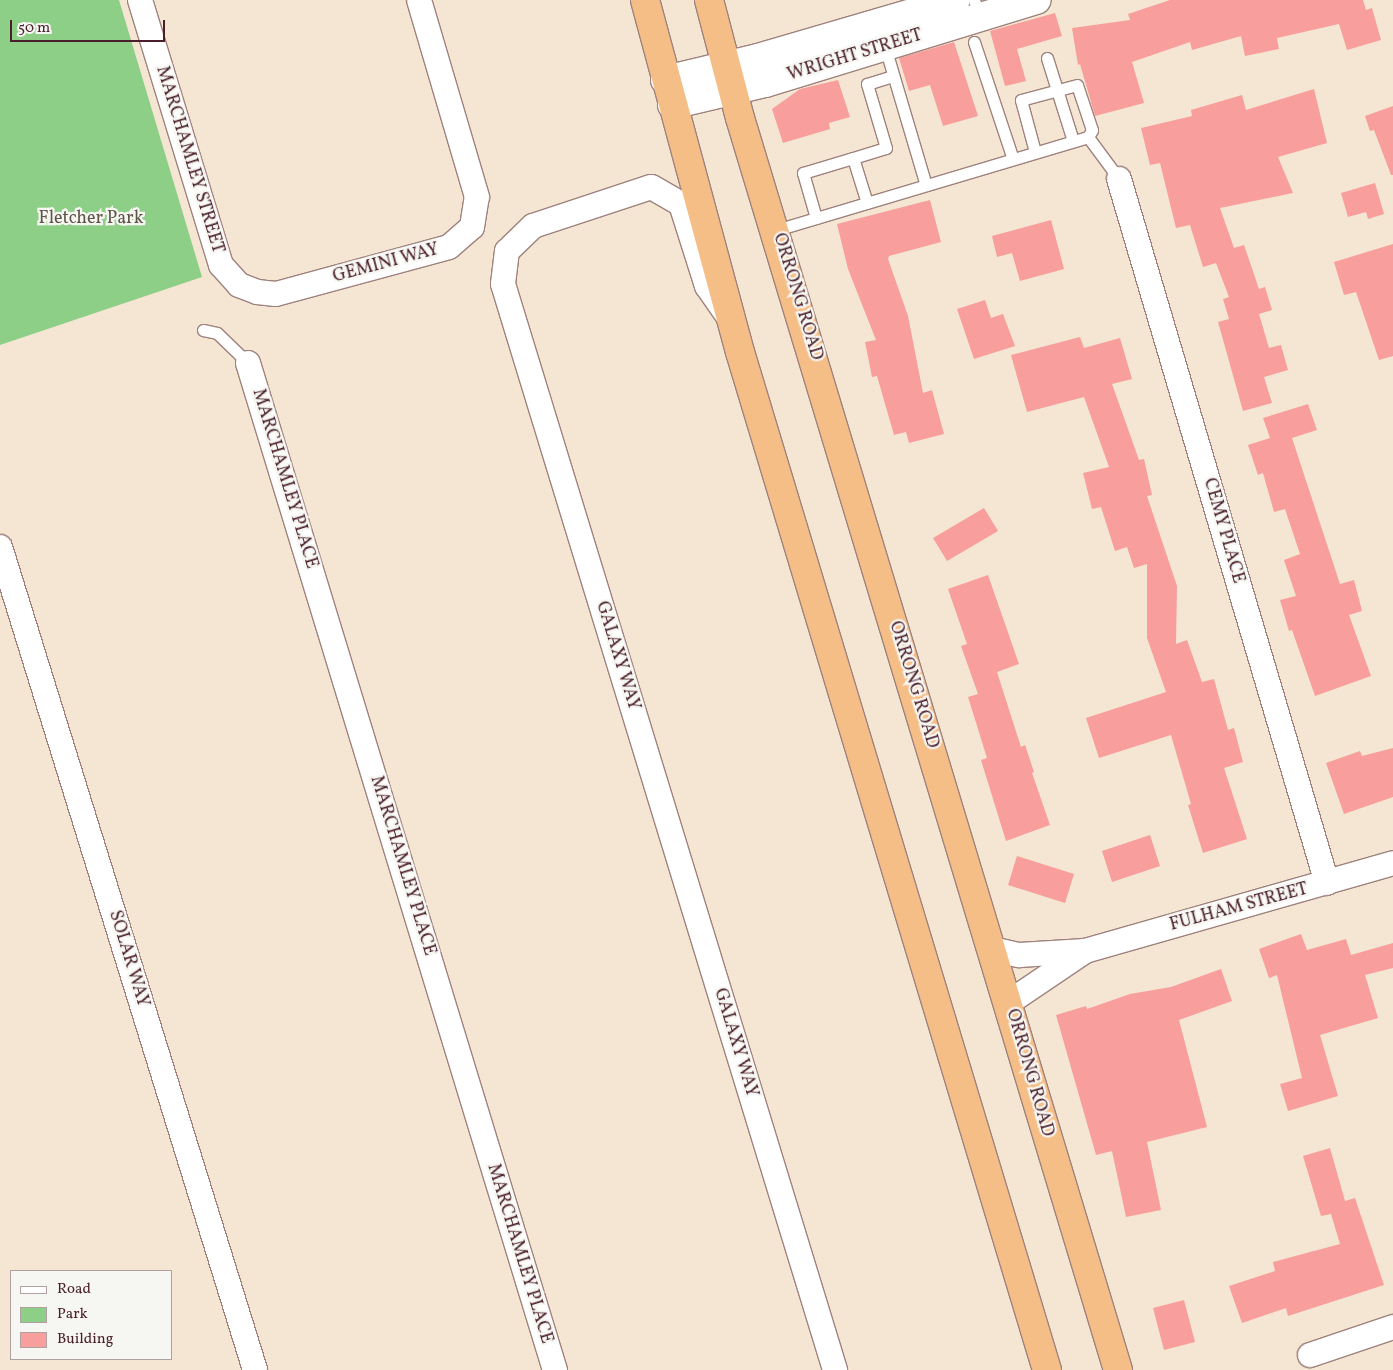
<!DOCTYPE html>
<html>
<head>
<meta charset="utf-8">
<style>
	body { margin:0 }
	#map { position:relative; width:1393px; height:1370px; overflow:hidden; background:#f4e6d2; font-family:Vollkorn,serif }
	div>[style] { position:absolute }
	.green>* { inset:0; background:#8dcf87 }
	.building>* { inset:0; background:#f89e9c }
	.roads { filter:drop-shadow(1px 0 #9f827e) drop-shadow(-1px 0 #9f827e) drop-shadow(0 1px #9f827e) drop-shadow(0 -1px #9f827e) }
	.service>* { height:11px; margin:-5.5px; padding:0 5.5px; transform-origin:5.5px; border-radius:5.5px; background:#fff }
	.minor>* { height:24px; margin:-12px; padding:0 12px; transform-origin:12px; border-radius:12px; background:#fff }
	.tertiary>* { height:28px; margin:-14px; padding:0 14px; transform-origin:14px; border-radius:14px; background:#fff }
	.trunk>* { height:28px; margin:-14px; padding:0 14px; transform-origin:14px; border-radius:14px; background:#f6be87 }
	span { translate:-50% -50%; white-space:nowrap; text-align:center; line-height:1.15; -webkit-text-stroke:4.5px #f6f6f2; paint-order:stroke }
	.street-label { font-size:18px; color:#4a1f2b }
	.park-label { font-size:18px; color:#5e5447 }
	.legend { position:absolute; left:10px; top:1270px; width:162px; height:90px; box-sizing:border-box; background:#f6f6f2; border:1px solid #b1a0a2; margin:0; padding:6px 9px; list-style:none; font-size:15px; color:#4a1f2b }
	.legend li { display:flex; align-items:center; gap:10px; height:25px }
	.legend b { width:25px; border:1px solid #b1a0a2 }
	.scale { position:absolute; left:10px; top:20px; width:155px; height:22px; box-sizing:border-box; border:2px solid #4a1f2b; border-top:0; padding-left:6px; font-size:15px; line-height:18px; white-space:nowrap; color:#4a1f2b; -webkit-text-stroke:4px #f6f6f2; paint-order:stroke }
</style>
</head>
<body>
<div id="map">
	<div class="green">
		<i style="clip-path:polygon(0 0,119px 0,202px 277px,0 345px)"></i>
	</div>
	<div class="building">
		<i style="clip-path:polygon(1170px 0,1363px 0,1366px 10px,1372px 8px,1381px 40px,1347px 50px,1339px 24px,1277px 38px,1279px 49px,1245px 56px,1241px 36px,1192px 50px,1190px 42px,1132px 62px,1144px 103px,1095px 116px,1080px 64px,1078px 65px,1072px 28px,1130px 20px,1128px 14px)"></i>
		<i style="clip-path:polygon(1055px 13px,1062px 36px,1017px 49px,1026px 81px,1005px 86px,990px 31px)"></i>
		<i style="clip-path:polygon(954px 42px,978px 116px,943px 126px,930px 85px,909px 91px,899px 58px)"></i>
		<i style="clip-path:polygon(838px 80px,850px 117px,829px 123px,830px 129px,783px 143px,772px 109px,800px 89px)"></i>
		<i style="clip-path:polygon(1314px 89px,1327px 143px,1278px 157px,1293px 193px,1220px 208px,1234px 248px,1244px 245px,1259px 289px,1265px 287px,1272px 310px,1259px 314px,1269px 348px,1281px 345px,1288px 370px,1264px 377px,1272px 403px,1243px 411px,1218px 322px,1229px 319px,1223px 299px,1229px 297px,1216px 263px,1203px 267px,1190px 225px,1176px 228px,1160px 163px,1150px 165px,1141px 128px,1192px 116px,1191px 110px,1242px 95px,1246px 110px)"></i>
		<i style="clip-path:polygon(1393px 106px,1393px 175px,1391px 175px,1374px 130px,1370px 131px,1365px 116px)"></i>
		<i style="clip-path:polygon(1375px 183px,1384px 214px,1368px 219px,1366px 212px,1348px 217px,1341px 193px)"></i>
		<i style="clip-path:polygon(930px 200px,941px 242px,889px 256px,888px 259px,908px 316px,923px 393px,932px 390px,944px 434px,909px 443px,906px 432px,894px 435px,877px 376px,872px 377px,865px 342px,876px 340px,848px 269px,837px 224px)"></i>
		<i style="clip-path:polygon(1051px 220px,1064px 269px,1020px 281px,1012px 253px,997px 257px,992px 236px)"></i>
		<i style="clip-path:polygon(1393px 244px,1393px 356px,1379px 360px,1356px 292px,1344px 295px,1334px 262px)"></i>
		<i style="clip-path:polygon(985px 300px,991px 318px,1003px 314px,1015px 346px,974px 359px,957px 309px)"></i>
		<i style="clip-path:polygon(1080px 337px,1084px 348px,1120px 338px,1132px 379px,1112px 384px,1139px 460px,1144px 459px,1152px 495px,1147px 496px,1177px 586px,1176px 644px,1187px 640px,1202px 682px,1214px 679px,1228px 730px,1234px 728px,1243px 762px,1224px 768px,1247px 839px,1203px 853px,1188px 805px,1191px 804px,1171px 735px,1099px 758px,1086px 718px,1166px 692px,1147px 638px,1147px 564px,1134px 568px,1127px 547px,1115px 551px,1101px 507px,1092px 509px,1083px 473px,1109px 467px,1084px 397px,1027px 412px,1011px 355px)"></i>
		<i style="clip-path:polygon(1308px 404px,1317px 430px,1292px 438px,1340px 584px,1354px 580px,1362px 611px,1349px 615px,1371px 676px,1315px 696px,1292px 630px,1289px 631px,1280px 600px,1296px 596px,1284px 560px,1300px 554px,1285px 509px,1274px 512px,1263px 473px,1258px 475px,1248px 445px,1270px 438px,1263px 418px)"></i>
		<i style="clip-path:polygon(984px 508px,998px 531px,947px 561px,933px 538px)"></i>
		<i style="clip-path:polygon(988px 575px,1019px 664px,997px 672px,1021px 747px,1025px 745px,1034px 772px,1032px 773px,1050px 825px,1006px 841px,981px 760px,987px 758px,968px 697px,978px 694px,961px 646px,967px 644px,948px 589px)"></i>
		<i style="clip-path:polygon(1393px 748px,1393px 797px,1344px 814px,1326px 763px,1360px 751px,1362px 756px)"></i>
		<i style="clip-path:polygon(1150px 835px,1160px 866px,1112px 882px,1102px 851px)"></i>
		<i style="clip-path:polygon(1017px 856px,1074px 874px,1065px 903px,1008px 885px)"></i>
		<i style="clip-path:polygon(1301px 934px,1307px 950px,1346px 939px,1351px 955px,1393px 943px,1393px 968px,1365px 975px,1378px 1018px,1320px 1035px,1338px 1096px,1288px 1111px,1280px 1084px,1302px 1078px,1277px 975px,1269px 978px,1259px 949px)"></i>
		<i style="clip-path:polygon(1221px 969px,1232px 1001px,1179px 1020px,1207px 1127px,1147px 1142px,1161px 1210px,1126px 1217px,1112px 1151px,1096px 1155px,1056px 1015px,1086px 1006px,1087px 1009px,1130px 994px,1171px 987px)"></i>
		<i style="clip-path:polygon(1330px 1148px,1345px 1201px,1355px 1198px,1384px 1285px,1288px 1316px,1286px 1308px,1242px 1323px,1229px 1286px,1275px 1271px,1273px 1262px,1340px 1244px,1331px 1214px,1321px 1216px,1303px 1156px)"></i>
		<i style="clip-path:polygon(1184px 1300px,1195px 1342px,1164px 1350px,1153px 1308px)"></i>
	</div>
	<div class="roads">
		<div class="service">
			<i style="left:974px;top:0;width:19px;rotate:72deg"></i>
			<i style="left:974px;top:42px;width:123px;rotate:71.6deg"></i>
			<i style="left:885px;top:47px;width:144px;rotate:73.5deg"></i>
			<i style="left:1047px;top:58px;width:87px;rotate:72.6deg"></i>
			<i style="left:1088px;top:137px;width:52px;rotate:53.6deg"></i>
			<i style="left:853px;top:158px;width:34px;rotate:-17deg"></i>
			<i style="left:886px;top:148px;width:67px;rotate:-106.5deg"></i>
			<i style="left:867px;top:84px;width:27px;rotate:-17deg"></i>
			<i style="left:816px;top:218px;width:47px;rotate:-106.1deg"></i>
			<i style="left:803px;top:173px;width:52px;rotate:-16.7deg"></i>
			<i style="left:853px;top:158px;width:47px;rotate:72.7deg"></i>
			<i style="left:776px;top:230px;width:326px;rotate:-16.6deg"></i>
			<i style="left:1088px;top:137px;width:8px;rotate:-60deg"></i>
			<i style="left:1092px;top:130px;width:47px;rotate:-108.4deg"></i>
			<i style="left:1077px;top:85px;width:58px;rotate:165deg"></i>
			<i style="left:1021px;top:100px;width:54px;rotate:74.9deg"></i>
			<i style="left:203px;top:330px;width:14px;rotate:12deg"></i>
			<i style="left:217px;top:333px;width:43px;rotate:44.1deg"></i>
		</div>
		<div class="minor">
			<i style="left:140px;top:0;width:277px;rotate:73deg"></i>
			<i style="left:221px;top:265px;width:27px;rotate:48deg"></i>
			<i style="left:239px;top:285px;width:19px;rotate:21deg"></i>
			<i style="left:257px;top:292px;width:19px;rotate:6deg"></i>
			<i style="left:276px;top:294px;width:179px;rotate:-15.2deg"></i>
			<i style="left:449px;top:247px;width:30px;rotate:-41deg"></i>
			<i style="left:472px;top:227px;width:30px;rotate:-81deg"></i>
			<i style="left:477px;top:197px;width:205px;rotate:-106.4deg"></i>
			<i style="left:1119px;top:179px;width:734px;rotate:73.54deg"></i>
			<i style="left:728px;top:316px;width:37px;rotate:-125deg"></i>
			<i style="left:707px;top:286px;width:86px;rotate:-107.6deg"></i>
			<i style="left:681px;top:204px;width:34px;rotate:-150deg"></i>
			<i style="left:651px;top:187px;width:124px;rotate:161.7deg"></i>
			<i style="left:533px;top:226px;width:36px;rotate:136deg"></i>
			<i style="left:507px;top:251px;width:33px;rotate:97deg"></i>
			<i style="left:503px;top:284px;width:1136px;rotate:73deg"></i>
			<i style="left:248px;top:363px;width:1053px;rotate:73.05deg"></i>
			<i style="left:0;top:547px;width:862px;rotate:72.78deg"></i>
			<i style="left:992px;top:949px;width:28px;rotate:13deg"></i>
			<i style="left:1019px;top:955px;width:66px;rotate:-3.5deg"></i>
			<i style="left:1085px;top:951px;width:320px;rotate:-15.9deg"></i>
			<i style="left:1008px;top:1003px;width:93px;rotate:-34deg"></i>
			<i style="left:1310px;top:1355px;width:88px;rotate:-18.6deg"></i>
		</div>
		<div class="tertiary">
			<i style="left:665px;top:80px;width:96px;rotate:-13.3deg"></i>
			<i style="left:758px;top:58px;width:206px;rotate:-16.3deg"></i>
			<i style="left:672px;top:105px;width:96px;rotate:-13.3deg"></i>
			<i style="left:765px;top:83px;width:284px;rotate:-17deg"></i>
		</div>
		<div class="trunk">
			<i style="left:645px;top:0;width:365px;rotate:74.9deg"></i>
			<i style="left:740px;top:352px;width:1063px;rotate:73.22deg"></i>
			<i style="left:709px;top:0;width:122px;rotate:75.3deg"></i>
			<i style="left:740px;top:118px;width:1308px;rotate:73.2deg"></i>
		</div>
	</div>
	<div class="street-label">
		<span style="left:855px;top:56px;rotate:-17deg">WRIGHT STREET</span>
		<span style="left:189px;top:160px;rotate:73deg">MARCHAMLEY STREET</span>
		<span style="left:386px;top:264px;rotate:-15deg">GEMINI WAY</span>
		<span style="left:797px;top:297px;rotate:73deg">ORRONG ROAD</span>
		<span style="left:284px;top:479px;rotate:73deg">MARCHAMLEY PLACE</span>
		<span style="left:1223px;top:531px;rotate:74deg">CEMY PLACE</span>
		<span style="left:617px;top:656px;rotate:73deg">GALAXY WAY</span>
		<span style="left:913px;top:685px;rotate:73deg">ORRONG ROAD</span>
		<span style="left:402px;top:866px;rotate:73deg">MARCHAMLEY PLACE</span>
		<span style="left:1239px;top:908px;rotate:-15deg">FULHAM STREET</span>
		<span style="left:128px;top:959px;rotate:73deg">SOLAR WAY</span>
		<span style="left:735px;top:1043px;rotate:73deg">GALAXY WAY</span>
		<span style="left:1029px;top:1073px;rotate:74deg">ORRONG ROAD</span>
		<span style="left:519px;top:1254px;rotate:73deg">MARCHAMLEY PLACE</span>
	</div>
	<div class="park-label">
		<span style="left:91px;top:219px">Fletcher Park</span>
	</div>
	<ul class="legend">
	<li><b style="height:6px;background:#fff"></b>Road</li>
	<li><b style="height:14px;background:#8dcf87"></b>Park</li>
	<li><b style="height:14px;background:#f89e9c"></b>Building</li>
	</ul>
	<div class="scale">50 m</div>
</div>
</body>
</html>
